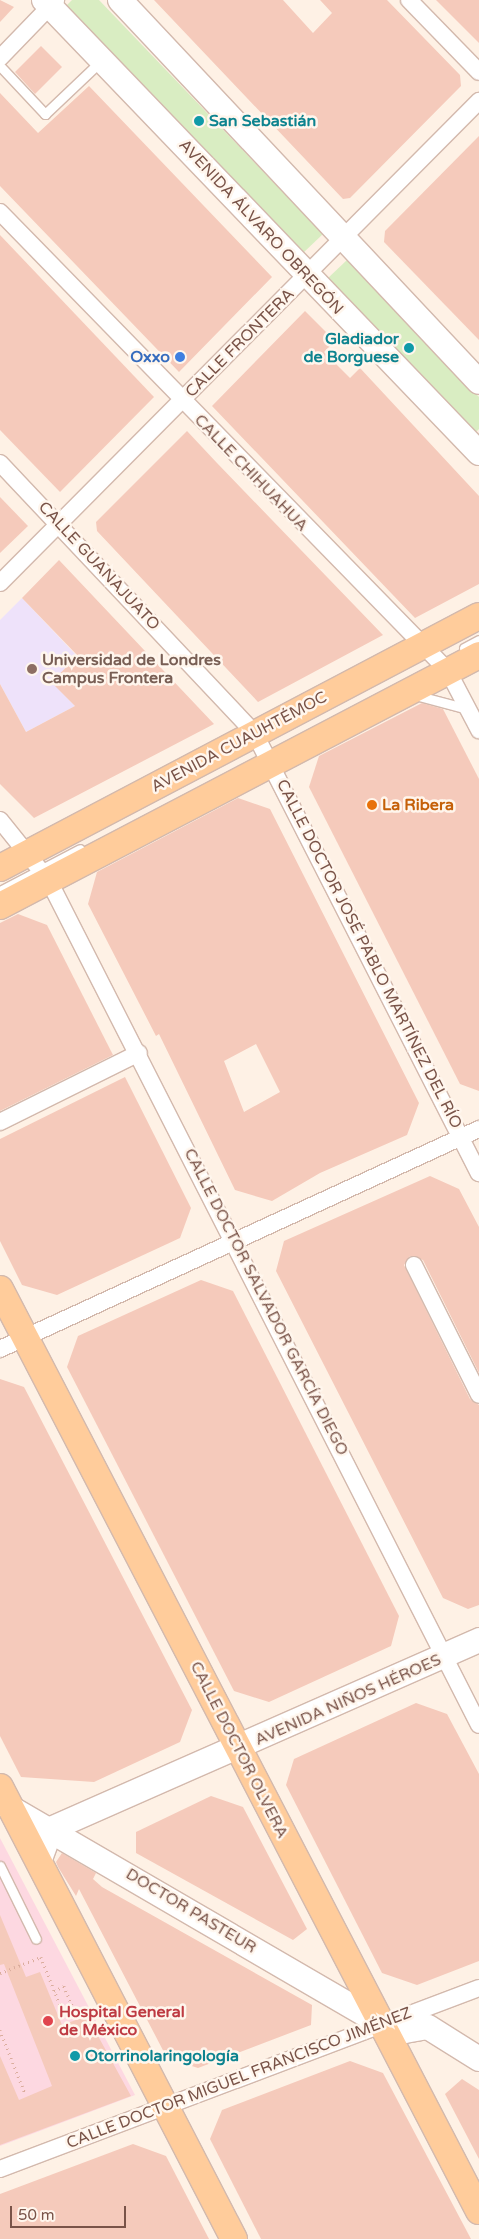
<!DOCTYPE html>
<html>
<head>
<meta charset="utf-8">
<style>
	body { margin:0 }
	#map { position:relative; width:479px; height:2239px; overflow:hidden; background:#fef1e5; font-family:"Varela Round",sans-serif }
	div>[style] { position:absolute }
	.education>* { inset:0; background:#eee2fa }
	.medical>* { inset:0; background:#fdd8e1 }
	.green>* { inset:0; background:#d9edc2 }
	.building>* { inset:0; background:#f5cabb }
	.path>* { height:2.5px; margin-top:-1.25px; transform-origin:0; background:repeating-linear-gradient(90deg,#dbad9d 0 1px,transparent 0 5px) }
	.roads { filter:drop-shadow(1px 0 #d3b9ad) drop-shadow(-1px 0 #d3b9ad) drop-shadow(0 1px #d3b9ad) drop-shadow(0 -1px #d3b9ad) }
	.lane>* { height:9px; margin:-4.5px; padding:0 4.5px; transform-origin:4.5px; border-radius:4.5px; background:#fff }
	.street>* { height:16px; margin:-8px; padding:0 8px; transform-origin:8px; border-radius:8px; background:#fff }
	.secondary>* { height:24px; margin:-12px; padding:0 12px; transform-origin:12px; border-radius:12px; background:#fff }
	.primary>* { height:26px; margin:-13px; padding:0 13px; transform-origin:13px; border-radius:13px; background:#ffcc9b }
	.dots>* { width:14px; height:14px; translate:-50% -50%; box-sizing:border-box; border:2px solid #fff6ed; border-radius:50% }
	span { translate:-50% -50%; white-space:nowrap; text-align:center; line-height:1.15; -webkit-text-stroke:5px #fff6ed; paint-order:stroke }
	.culture-label { font-size:16px; color:#0d838f; font-weight:700 }
	.left { translate:0 -50%; text-align:left }
	.right { translate:-100% -50%; text-align:right }
	.street-label { font-size:16px; color:#795348 }
	.shop-label { font-size:16px; color:#366cbe; font-weight:700 }
	.education-label { font-size:16px; color:#785e54; font-weight:700 }
	.food-label { font-size:16px; color:#c56008; font-weight:700 }
	.health-label { font-size:16px; color:#be3a42; font-weight:700 }
	.scale { position:absolute; left:10px; top:2206px; width:116px; height:22px; box-sizing:border-box; border:2px solid #795348; border-top:0; padding-left:6px; font-size:15px; line-height:18px; white-space:nowrap; color:#795348; -webkit-text-stroke:4px #fff6ed; paint-order:stroke }
</style>
</head>
<body>
<div id="map">
	<div class="education">
		<i style="clip-path:polygon(22px 598px,77px 656px,52px 682px,75px 706px,26px 732px,0 684px,0 620px)"></i>
	</div>
	<div class="medical">
		<i style="clip-path:polygon(0 1838px,135px 2095px,0 2146px)"></i>
	</div>
	<div class="green">
		<i style="clip-path:polygon(72px 0,99px 0,323px 234px,302px 254px,66px 6px)"></i>
		<i style="clip-path:polygon(347px 260px,479px 397px,479px 429px,474px 434px,327px 279px)"></i>
	</div>
	<div class="building">
		<i style="clip-path:polygon(0 0,14px 7px,0 22px)"></i>
		<i style="clip-path:polygon(154px 0,283px 0,313px 33px,332px 13px,320px 0,387px 0,460px 75px,461px 86px,350px 198px,343px 199px)"></i>
		<i style="clip-path:polygon(436px 0,479px 0,479px 43px)"></i>
		<i style="clip-path:polygon(41px 46px,62px 67px,35px 94px,15px 72px)"></i>
		<i style="clip-path:polygon(89px 86px,272px 277px,179px 372px,0 186px,0 93px,38px 133px)"></i>
		<i style="clip-path:polygon(479px 136px,479px 340px,384px 242px,385px 231px)"></i>
		<i style="clip-path:polygon(0 235px,154px 397px,60px 492px,0 430px)"></i>
		<i style="clip-path:polygon(305px 311px,335px 341px,324px 352px,350px 378px,360px 368px,479px 496px,479px 584px,415px 618px,212px 406px)"></i>
		<i style="clip-path:polygon(187px 431px,217px 463px,383px 635px,258px 702px,243px 686px,97px 531px,96px 522px)"></i>
		<i style="clip-path:polygon(0 497px,28px 526px,0 553px)"></i>
		<i style="clip-path:polygon(59px 560px,214px 724px,34px 818px,0 784px,0 684px,26px 732px,75px 706px,51px 682px,78px 656px,22px 598px)"></i>
		<i style="clip-path:polygon(422px 703px,443px 709px,479px 779px,479px 1091px,460px 1084px,309px 787px,319px 756px)"></i>
		<i style="clip-path:polygon(evenodd,238px 798px,270px 809px,419px 1103px,407px 1135px,320px 1173px,272px 1201px,235px 1190px,159px 1034px,156px 1036px,88px 904px,97px 872px,238px 798px,256px 1044px,280px 1092px,244px 1112px,224px 1061px,256px 1044px)"></i>
		<i style="clip-path:polygon(18px 914px,47px 925px,113px 1055px,0 1111px,0 923px)"></i>
		<i style="clip-path:polygon(125px 1077px,191px 1208px,180px 1238px,57px 1295px,22px 1285px,0 1241px,0 1139px)"></i>
		<i style="clip-path:polygon(430px 1176px,459px 1189px,479px 1227px,479px 1373px,423px 1260px,410px 1256px,404px 1265px,470px 1399px,479px 1405px,479px 1605px,468px 1609px,443px 1598px,276px 1271px,284px 1241px)"></i>
		<i style="clip-path:polygon(201px 1280px,233px 1291px,399px 1616px,391px 1646px,269px 1702px,234px 1691px,67px 1367px,78px 1336px)"></i>
		<i style="clip-path:polygon(0 1379px,24px 1387px,192px 1710px,180px 1742px,94px 1782px,21px 1777px,0 1736px)"></i>
		<i style="clip-path:polygon(416px 1703px,447px 1714px,479px 1774px,479px 1961px,417px 1985px,382px 1973px,286px 1785px,294px 1759px)"></i>
		<i style="clip-path:polygon(211px 1796px,243px 1807px,307px 1929px,293px 1940px,136px 1853px,136px 1832px)"></i>
		<i style="clip-path:polygon(62px 1853px,96px 1873px,93px 1879px,102px 1887px,312px 2005px,311px 2025px,198px 2068px,167px 2058px,79px 1889px,76px 1896px,58px 1867px,56px 1862px)"></i>
		<i style="clip-path:polygon(0 1915px,26px 1977px,40px 1972px,62px 2025px,87px 2016px,131px 2096px,0 2145px,0 2056px,19px 2100px,52px 2086px,4px 1964px,0 1965px)"></i>
		<i style="clip-path:polygon(350px 2061px,383px 2073px,471px 2239px,261px 2239px,210px 2139px,222px 2110px)"></i>
		<i style="clip-path:polygon(462px 2079px,479px 2090px,479px 2159px,445px 2094px)"></i>
		<i style="clip-path:polygon(133px 2144px,166px 2156px,209px 2239px,0 2239px,0 2194px)"></i>
	</div>
	<div class="path">
		<i style="left:0;top:1973px;width:44px;rotate:-21.3deg"></i>
		<i style="left:41px;top:1957px;width:59px;rotate:68.2deg"></i>
		<i style="left:54px;top:1991px;width:11px;rotate:-27deg"></i>
		<i style="left:64px;top:1986px;width:34px;rotate:67deg"></i>
		<i style="left:0;top:2030px;width:68px;rotate:68.4deg"></i>
	</div>
	<div class="roads">
		<div class="lane">
			<i style="left:0;top:66px;width:66px;rotate:46.8deg"></i>
			<i style="left:45px;top:114px;width:79px;rotate:-43.5deg"></i>
			<i style="left:464px;top:648px;width:17px;rotate:-28deg"></i>
			<i style="left:415px;top:695px;width:55px;rotate:14.8deg"></i>
			<i style="left:0;top:891px;width:90px;rotate:-27.7deg"></i>
			<i style="left:0;top:1866px;width:81px;rotate:63.7deg"></i>
		</div>
		<div class="street">
			<i style="left:409px;top:0;width:100px;rotate:45.8deg"></i>
			<i style="left:0;top:58px;width:81px;rotate:-46deg"></i>
			<i style="left:0;top:212px;width:641px;rotate:45.69deg"></i>
			<i style="left:448px;top:671px;width:67px;rotate:62.3deg"></i>
			<i style="left:0;top:463px;width:372px;rotate:46.7deg"></i>
			<i style="left:255px;top:734px;width:493px;rotate:63deg"></i>
			<i style="left:0;top:583px;width:680px;rotate:-45.18deg"></i>
			<i style="left:0;top:820px;width:78px;rotate:51.2deg"></i>
			<i style="left:49px;top:881px;width:947px;rotate:63deg"></i>
			<i style="left:0;top:1122px;width:155px;rotate:-26.4deg"></i>
			<i style="left:414px;top:1265px;width:145px;rotate:63.4deg"></i>
			<i style="left:0;top:1349px;width:527px;rotate:-24.67deg"></i>
			<i style="left:0;top:2169px;width:512px;rotate:-20.7deg"></i>
		</div>
		<div class="secondary">
			<i style="left:44px;top:0;width:628px;rotate:46.16deg"></i>
			<i style="left:120px;top:0;width:524px;rotate:46.78deg"></i>
			<i style="left:4px;top:1804px;width:436px;rotate:30.2deg"></i>
			<i style="left:381px;top:2023px;width:25px;rotate:18deg"></i>
			<i style="left:405px;top:2031px;width:23px;rotate:-10deg"></i>
			<i style="left:428px;top:2027px;width:60px;rotate:32.1deg"></i>
			<i style="left:39px;top:1862px;width:35px;rotate:-70deg"></i>
			<i style="left:51px;top:1829px;width:468px;rotate:-23.8deg"></i>
		</div>
		<div class="primary">
			<i style="left:0;top:868px;width:541px;rotate:-27.75deg"></i>
			<i style="left:0;top:906px;width:541px;rotate:-27.65deg"></i>
			<i style="left:0;top:1289px;width:1039px;rotate:62.55deg"></i>
			<i style="left:0;top:1787px;width:509px;rotate:62.63deg"></i>
		</div>
	</div>
	<div class="dots">
		<i style="left:199px;top:121px;background:#0f9aa8"></i>
		<i style="left:409px;top:348px;background:#0f9aa8"></i>
		<i style="left:180px;top:357px;background:#3f7fe0"></i>
		<i style="left:32px;top:669px;background:#8d6e63"></i>
		<i style="left:372px;top:805px;background:#e8710a"></i>
		<i style="left:48px;top:2021px;background:#e0444e"></i>
		<i style="left:75px;top:2056px;background:#0f9aa8"></i>
	</div>
	<div class="culture-label">
		<span class="left" style="left:209px;top:121px">San Sebastián</span>
		<span class="right" style="left:399px;top:348px">Gladiador<br>de Borguese</span>
		<span class="left" style="left:85px;top:2056px">Otorrinolaringología</span>
	</div>
	<div class="street-label">
		<span style="left:261px;top:227px;rotate:47deg">AVENIDA ÁLVARO OBREGÓN</span>
		<span style="left:240px;top:343px;rotate:-45deg">CALLE FRONTERA</span>
		<span style="left:251px;top:473px;rotate:46deg">CALLE CHIHUAHUA</span>
		<span style="left:99px;top:566px;rotate:47deg">CALLE GUANAJUATO</span>
		<span style="left:239px;top:742px;rotate:-28deg">AVENIDA CUAUHTÉMOC</span>
		<span style="left:369px;top:954px;rotate:63deg">CALLE DOCTOR JOSÉ PABLO MARTÍNEZ DEL RÍO</span>
		<span style="left:266px;top:1302px;rotate:63deg">CALLE DOCTOR SALVADOR GARCÍA DIEGO</span>
		<span style="left:348px;top:1700px;rotate:-24deg">AVENIDA NIÑOS HÉROES</span>
		<span style="left:239px;top:1750px;rotate:63deg">CALLE DOCTOR OLVERA</span>
		<span style="left:191px;top:1911px;rotate:31deg">DOCTOR PASTEUR</span>
		<span style="left:239px;top:2078px;rotate:-21deg">CALLE DOCTOR MIGUEL FRANCISCO JIMÉNEZ</span>
	</div>
	<div class="shop-label">
		<span class="right" style="left:170px;top:357px">Oxxo</span>
	</div>
	<div class="education-label">
		<span class="left" style="left:42px;top:669px">Universidad de Londres<br>Campus Frontera</span>
	</div>
	<div class="food-label">
		<span class="left" style="left:382px;top:805px">La Ribera</span>
	</div>
	<div class="health-label">
		<span class="left" style="left:59px;top:2021px">Hospital General<br>de México</span>
	</div>
	<div class="scale">50 m</div>
</div>
</body>
</html>
